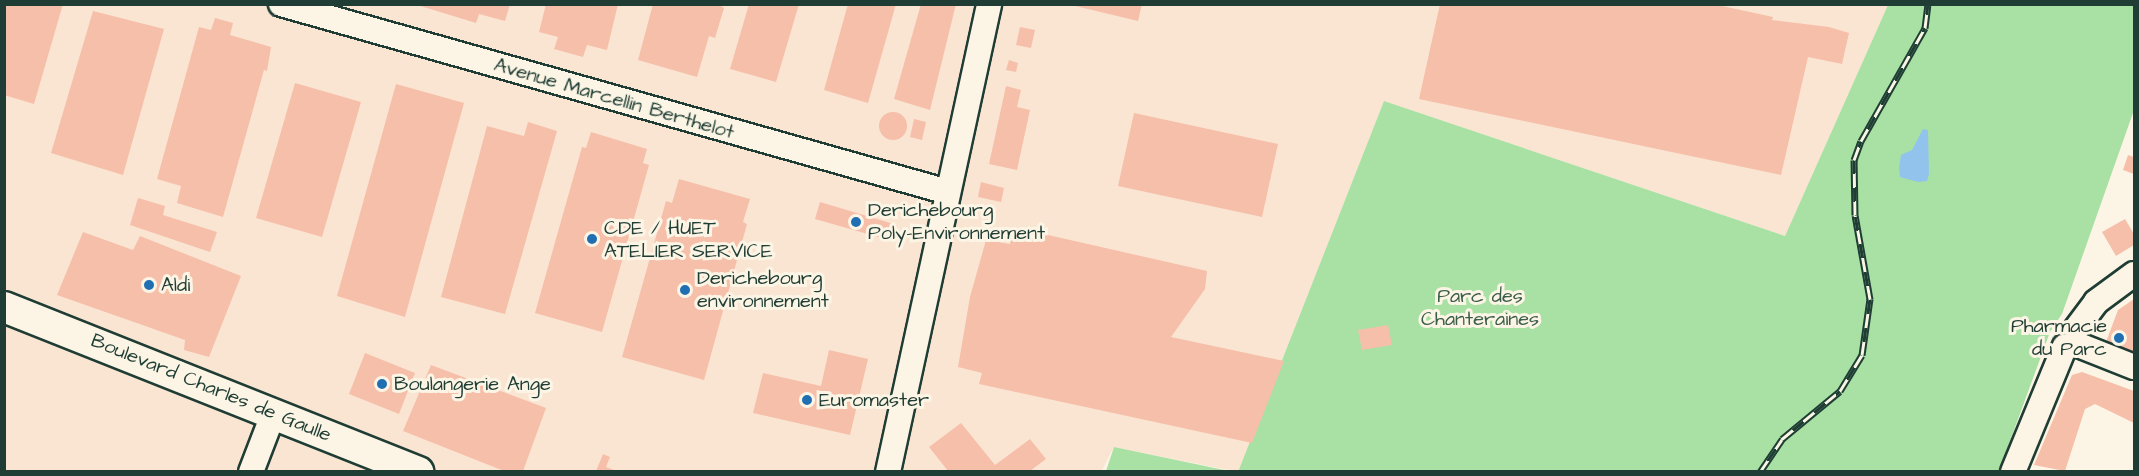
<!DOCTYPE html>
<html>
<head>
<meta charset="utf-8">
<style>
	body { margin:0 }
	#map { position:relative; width:2139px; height:476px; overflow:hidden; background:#fcf5e5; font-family:"Architects Daughter",sans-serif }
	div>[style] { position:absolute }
	.built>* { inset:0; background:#fae5d3 }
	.green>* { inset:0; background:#a9e0a4 }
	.water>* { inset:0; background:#91c3ed }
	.building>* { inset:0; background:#f6bfaa }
	.round { border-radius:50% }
	.roads { filter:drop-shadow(2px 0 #1f3d34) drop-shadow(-2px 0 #1f3d34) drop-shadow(0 2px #1f3d34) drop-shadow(0 -2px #1f3d34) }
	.minor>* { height:24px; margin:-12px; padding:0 12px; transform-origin:12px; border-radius:12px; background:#fcf5e5 }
	.major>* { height:30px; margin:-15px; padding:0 15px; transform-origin:15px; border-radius:15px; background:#fcf5e5 }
	.rail>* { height:7px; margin-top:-3.5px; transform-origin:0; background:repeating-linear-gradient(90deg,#fcf5e5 0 14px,#1f3d34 0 28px); box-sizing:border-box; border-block:2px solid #1f3d34 }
	.dots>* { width:16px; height:16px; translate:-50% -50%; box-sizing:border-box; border:3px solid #fcf5e5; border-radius:50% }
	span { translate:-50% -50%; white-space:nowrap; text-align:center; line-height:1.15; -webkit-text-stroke:6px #fcf5e5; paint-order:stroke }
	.street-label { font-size:20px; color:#1f3d34 }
	.poi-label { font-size:20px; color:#1f3d34 }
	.left { translate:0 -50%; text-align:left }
	.right { translate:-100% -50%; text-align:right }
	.park-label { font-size:20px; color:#3b5e4a }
	.frame { position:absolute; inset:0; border:6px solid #1f3d34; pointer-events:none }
</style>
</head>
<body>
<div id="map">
	<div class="built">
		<i style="clip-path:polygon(4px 5px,1888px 5px,1785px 236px,1384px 101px,1238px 472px,1114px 447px,1101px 472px,5px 471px)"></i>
	</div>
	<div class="green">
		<i style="clip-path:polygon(1888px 5px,2134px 5px,2134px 110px,2062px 314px,2050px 332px,1999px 471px,1238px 472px,1384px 101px,1785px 236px)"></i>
		<i style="clip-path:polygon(1114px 447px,1229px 471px,1106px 471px)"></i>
	</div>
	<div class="water">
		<i style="clip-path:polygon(1923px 129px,1928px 130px,1929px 174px,1927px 181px,1918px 182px,1900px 177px,1899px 168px,1901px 155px,1912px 150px)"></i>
	</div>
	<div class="building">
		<i style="clip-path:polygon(4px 4px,63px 4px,34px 104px,4px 95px)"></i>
		<i style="clip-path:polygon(414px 4px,510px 4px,505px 21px,479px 14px,476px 23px)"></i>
		<i style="clip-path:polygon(546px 4px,618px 4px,607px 50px,587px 45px,583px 57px,554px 49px,558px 37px,539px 32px)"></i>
		<i style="clip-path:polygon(653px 4px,718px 4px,724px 8px,715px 38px,709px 36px,697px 77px,638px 60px)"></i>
		<i style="clip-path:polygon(749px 4px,799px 4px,776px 82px,730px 69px)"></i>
		<i style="clip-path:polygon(848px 4px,896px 4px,868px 103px,824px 90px)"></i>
		<i style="clip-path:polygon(921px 4px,956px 4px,930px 110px,894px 99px)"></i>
		<i style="clip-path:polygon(1067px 4px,1142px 4px,1138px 21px)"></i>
		<i style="clip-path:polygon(1440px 4px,1713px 4px,1773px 17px,1772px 20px,1829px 27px,1849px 33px,1842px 64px,1808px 57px,1781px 175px,1419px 99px)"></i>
		<i style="clip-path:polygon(93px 11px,164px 29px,123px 175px,51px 153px)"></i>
		<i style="clip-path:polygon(215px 18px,233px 23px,230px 35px,271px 47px,267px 71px,264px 70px,223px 217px,177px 203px,181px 186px,157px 179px,199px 27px,211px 30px)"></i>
		<i style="clip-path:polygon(1020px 27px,1035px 30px,1031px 48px,1016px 45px)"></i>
		<i style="clip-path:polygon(1009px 60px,1018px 63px,1016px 72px,1006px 70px)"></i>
		<i style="clip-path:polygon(295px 83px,361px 102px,322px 237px,256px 218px)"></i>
		<i style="clip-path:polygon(396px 84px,464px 103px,405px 317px,337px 296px)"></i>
		<i style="clip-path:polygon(1006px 86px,1021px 90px,1017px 107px,1030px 110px,1017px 170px,989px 164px)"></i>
		<i class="round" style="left:879px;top:112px;width:28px;height:28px"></i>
		<i style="clip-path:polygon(1134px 113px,1278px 144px,1262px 217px,1118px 186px)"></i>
		<i style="clip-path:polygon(914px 119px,926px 122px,922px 140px,910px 137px)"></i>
		<i style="clip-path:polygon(528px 122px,557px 131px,505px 314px,441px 297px,487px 126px,524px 136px)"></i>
		<i style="clip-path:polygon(591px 132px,647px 149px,643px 163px,649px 165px,602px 332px,535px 313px,582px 147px,586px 148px)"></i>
		<i style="clip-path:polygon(2128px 155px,2134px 157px,2134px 174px,2123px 170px)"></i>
		<i style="clip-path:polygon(679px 179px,750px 199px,743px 222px,747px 224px,704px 380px,622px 357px,666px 201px,672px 203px)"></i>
		<i style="clip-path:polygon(981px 182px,1004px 188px,1001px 202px,978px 197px)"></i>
		<i style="clip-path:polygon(138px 198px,165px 206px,163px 215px,217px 232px,210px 252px,130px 225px)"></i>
		<i style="clip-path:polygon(820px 202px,897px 225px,892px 241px,815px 219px)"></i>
		<i style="clip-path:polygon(2125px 219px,2134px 234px,2134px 245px,2116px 256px,2102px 232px)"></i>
		<i style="clip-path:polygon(1013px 227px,1207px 271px,1205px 289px,1171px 337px,1284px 361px,1252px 443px,979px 384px,982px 373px,958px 367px,970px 297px,986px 240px,1010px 244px)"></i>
		<i style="clip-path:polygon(83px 232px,133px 250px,140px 236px,241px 276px,209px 357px,184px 350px,185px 340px,57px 295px)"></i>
		<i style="clip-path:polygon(2134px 299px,2134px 353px,2106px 342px,2118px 310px)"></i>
		<i style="clip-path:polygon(1388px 325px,1392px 345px,1362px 350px,1358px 330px)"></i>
		<i style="clip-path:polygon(829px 350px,868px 359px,850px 435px,753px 413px,763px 373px,821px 386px)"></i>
		<i style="clip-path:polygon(365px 353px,415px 373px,399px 414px,349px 394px)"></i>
		<i style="clip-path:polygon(431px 365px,546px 408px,523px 471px,504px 471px,403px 431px)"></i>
		<i style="clip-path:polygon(2082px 372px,2134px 391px,2134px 423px,2095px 404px,2085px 409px,2065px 471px,2034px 465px,2072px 375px)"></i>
		<i style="clip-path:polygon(961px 423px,995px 465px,1030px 439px,1046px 459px,1030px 471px,948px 471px,929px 447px)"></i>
		<i style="clip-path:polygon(603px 454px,610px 457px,606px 467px,617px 471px,596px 471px)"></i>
	</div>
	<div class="roads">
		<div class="minor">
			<i style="left:281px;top:4px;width:693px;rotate:15.74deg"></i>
			<i style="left:2076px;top:329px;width:34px;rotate:-53deg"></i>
			<i style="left:2096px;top:302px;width:47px;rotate:-36.4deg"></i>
			<i style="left:2081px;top:346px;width:57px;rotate:21.6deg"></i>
			<i style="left:251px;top:472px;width:64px;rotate:-69deg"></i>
			<i style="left:888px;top:472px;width:479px;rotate:-77.8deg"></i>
			<i style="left:2013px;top:472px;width:136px;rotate:-67.6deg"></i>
		</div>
		<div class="major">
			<i style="left:4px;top:307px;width:446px;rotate:21.7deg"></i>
		</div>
	</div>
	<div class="rail">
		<i style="left:1760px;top:472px;width:40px;rotate:-56deg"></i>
		<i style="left:1782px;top:439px;width:75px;rotate:-39.6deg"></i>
		<i style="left:1840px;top:391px;width:42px;rotate:-58.6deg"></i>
		<i style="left:1862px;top:355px;width:57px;rotate:-81.9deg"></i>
		<i style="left:1870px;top:299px;width:85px;rotate:-100.1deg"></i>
		<i style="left:1855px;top:215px;width:55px;rotate:-91deg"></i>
		<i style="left:1854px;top:160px;width:20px;rotate:-70deg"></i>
		<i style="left:1861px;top:141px;width:130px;rotate:-60.5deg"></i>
		<i style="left:1925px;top:28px;width:24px;rotate:-83deg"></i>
	</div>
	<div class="dots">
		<i style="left:856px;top:222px;background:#1f6fb2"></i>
		<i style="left:592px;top:239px;background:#1f6fb2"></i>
		<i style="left:149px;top:285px;background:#1f6fb2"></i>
		<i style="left:685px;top:290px;background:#1f6fb2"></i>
		<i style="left:2119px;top:338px;background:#1f6fb2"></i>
		<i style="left:382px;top:384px;background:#1f6fb2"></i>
		<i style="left:807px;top:400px;background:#1f6fb2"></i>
	</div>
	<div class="street-label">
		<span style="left:614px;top:99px;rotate:16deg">Avenue Marcellin Berthelot</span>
		<span style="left:211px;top:388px;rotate:22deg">Boulevard Charles de Gaulle</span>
	</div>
	<div class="poi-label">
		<span class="left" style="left:868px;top:222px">Derichebourg<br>Poly-Environnement</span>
		<span class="left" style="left:604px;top:240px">CDE / HUET<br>ATELIER SERVICE</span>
		<span class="left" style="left:697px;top:290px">Derichebourg<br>environnement</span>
		<span class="left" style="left:161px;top:285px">Aldi</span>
		<span class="right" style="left:2107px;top:338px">Pharmacie<br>du Parc</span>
		<span class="left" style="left:394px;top:384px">Boulangerie Ange</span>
		<span class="left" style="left:819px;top:400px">Euromaster</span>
	</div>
	<div class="park-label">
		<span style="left:1480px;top:308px">Parc des<br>Chanteraines</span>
	</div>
	<div class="frame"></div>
</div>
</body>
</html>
